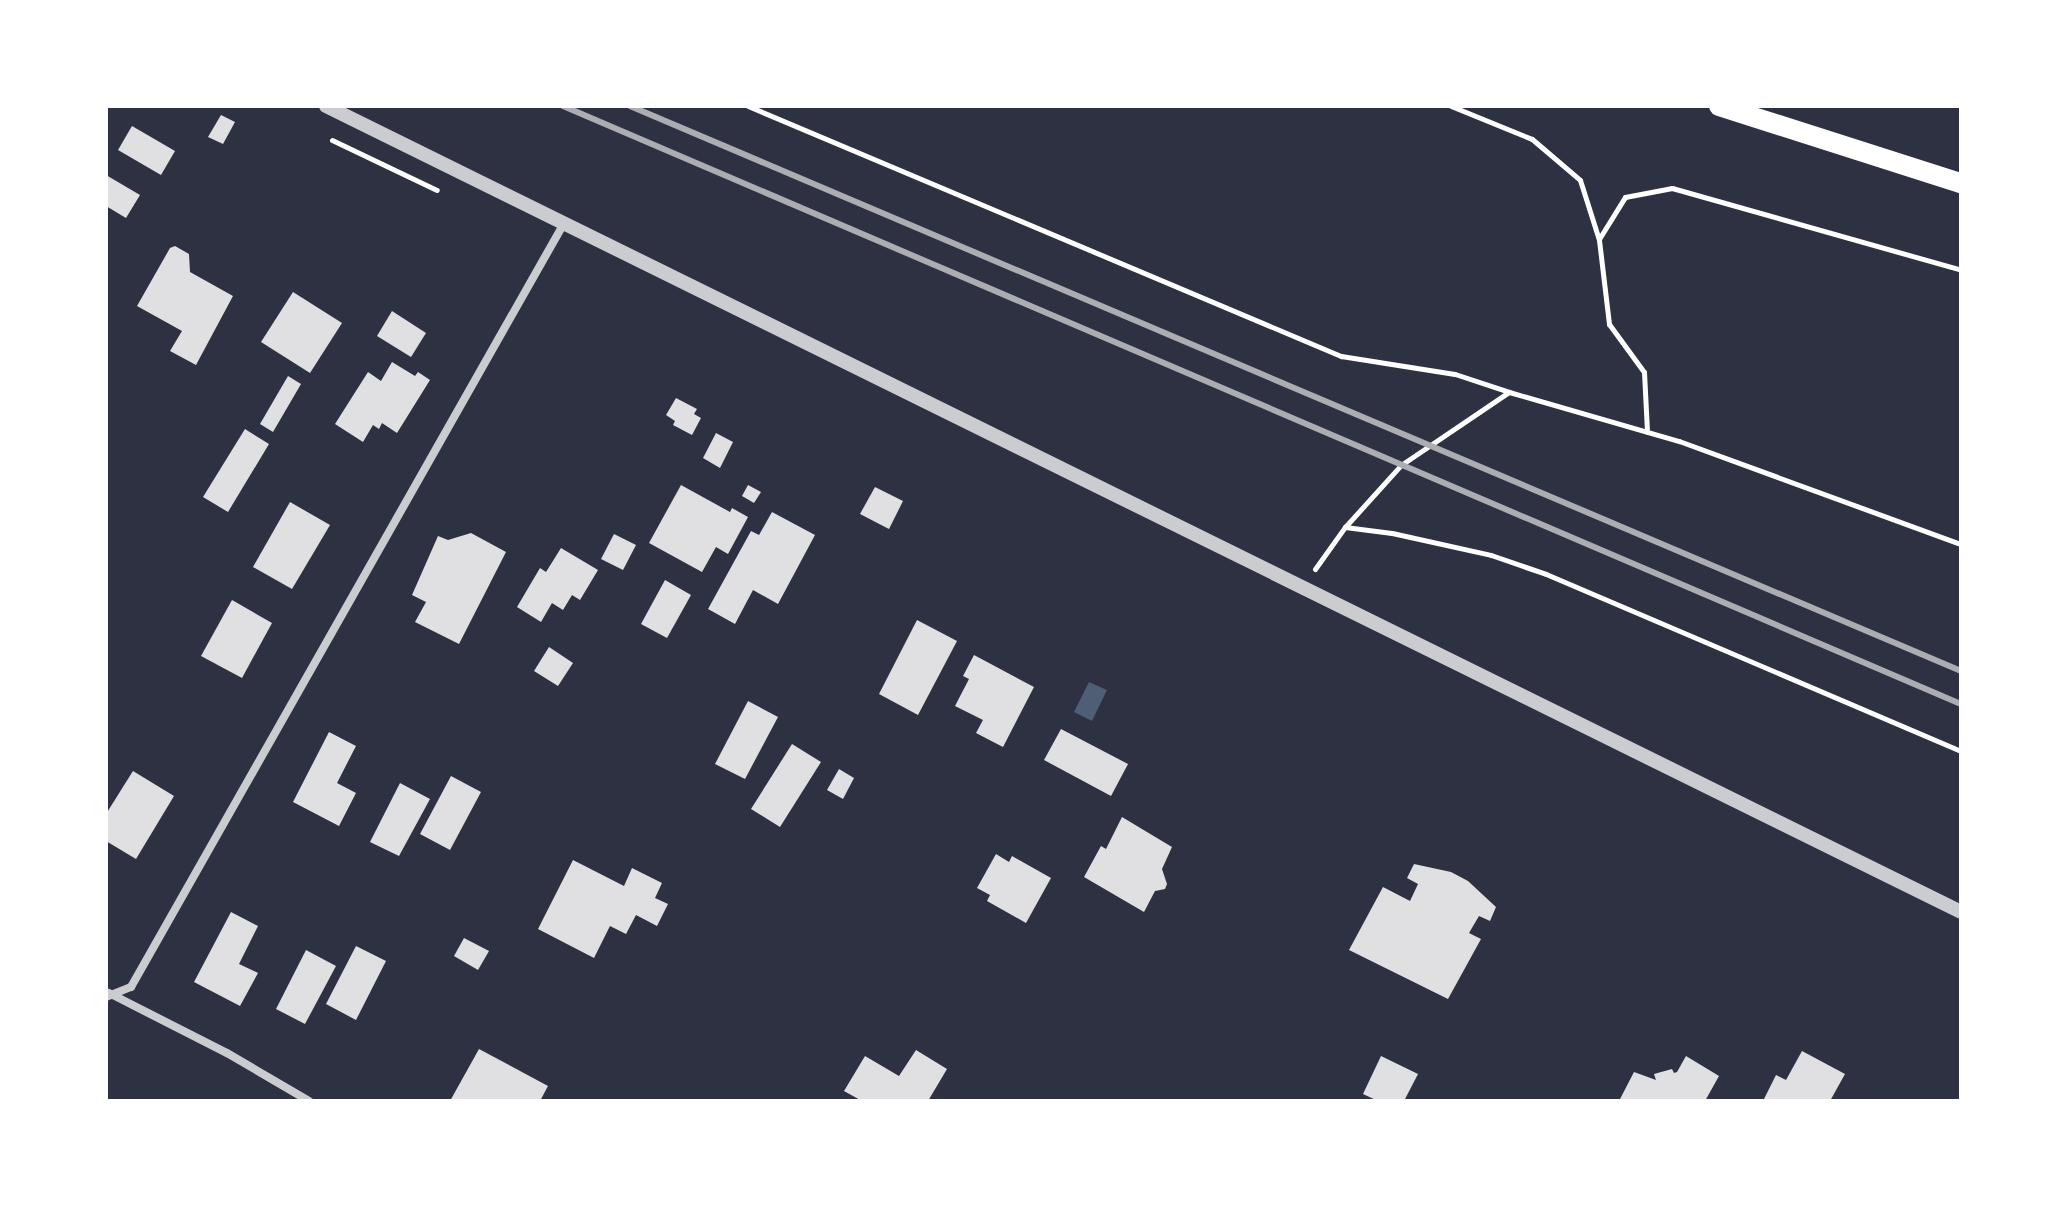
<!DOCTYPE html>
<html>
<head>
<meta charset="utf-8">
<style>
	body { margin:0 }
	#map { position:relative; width:2067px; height:1207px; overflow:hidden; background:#2d3142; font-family:"Open Sans",sans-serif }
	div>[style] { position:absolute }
	.water>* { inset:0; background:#4f5d75 }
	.building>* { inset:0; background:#e0e0e3 }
	.path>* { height:5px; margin:-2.5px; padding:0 2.5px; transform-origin:2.5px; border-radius:2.5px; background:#fff }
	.minor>* { height:8px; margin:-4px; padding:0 4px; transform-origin:4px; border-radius:4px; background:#caccd0 }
	.tertiary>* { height:14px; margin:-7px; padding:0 7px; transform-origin:7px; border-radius:7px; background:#caccd0 }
	.primary>* { height:20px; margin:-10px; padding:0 10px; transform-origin:10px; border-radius:10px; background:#fff }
	.rail>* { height:6px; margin:-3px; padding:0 3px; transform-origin:3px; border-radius:3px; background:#abadb3 }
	span { translate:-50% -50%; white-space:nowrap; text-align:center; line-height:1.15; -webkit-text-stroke:6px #fff; paint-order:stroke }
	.frame { position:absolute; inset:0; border:108px solid #fff; pointer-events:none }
</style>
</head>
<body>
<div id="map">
	<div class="water">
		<i style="clip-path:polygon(1089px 682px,1107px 690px,1092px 721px,1074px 712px)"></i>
	</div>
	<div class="building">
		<i style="clip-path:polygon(221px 115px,235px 122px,223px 144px,208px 137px)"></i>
		<i style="clip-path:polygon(132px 126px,175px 151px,161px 175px,118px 150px)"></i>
		<i style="clip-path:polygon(106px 175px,140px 195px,126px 218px,106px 206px)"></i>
		<i style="clip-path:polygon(175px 246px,189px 254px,190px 272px,233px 296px,196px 365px,170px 351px,182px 331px,137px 306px,170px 248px)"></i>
		<i style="clip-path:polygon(293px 292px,342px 323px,310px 373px,261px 342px)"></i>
		<i style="clip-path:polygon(392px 311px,426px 333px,411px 357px,377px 336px)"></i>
		<i style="clip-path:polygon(392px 362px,415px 376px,418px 372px,430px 380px,397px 433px,382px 423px,379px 429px,373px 425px,363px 442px,335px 424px,368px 372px,381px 381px)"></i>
		<i style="clip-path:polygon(288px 376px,301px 384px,273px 432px,260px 424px)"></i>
		<i style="clip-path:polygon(676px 398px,697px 409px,694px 414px,701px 418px,692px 435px,673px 425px,675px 421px,666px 415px)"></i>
		<i style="clip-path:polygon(245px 429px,269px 444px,228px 512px,203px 497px)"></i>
		<i style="clip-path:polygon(716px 433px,733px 442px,720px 468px,703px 458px)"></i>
		<i style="clip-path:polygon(681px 485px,730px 512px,732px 508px,748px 517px,728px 554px,716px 547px,702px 572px,649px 543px)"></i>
		<i style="clip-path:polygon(748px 485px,761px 492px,754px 503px,742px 496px)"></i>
		<i style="clip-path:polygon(875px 487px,903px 501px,889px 529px,860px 514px)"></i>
		<i style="clip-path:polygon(290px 502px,330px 525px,292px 589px,253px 567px)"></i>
		<i style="clip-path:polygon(772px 512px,815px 535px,778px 604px,753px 590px,735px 624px,708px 609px,751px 531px,759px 535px)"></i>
		<i style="clip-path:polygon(471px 533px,506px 552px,459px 644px,415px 622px,426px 602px,412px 595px,438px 536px,448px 540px)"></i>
		<i style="clip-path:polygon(614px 534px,636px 545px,623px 570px,601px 559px)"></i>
		<i style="clip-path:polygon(561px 548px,598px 570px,580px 600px,572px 595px,563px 610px,552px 603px,541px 622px,517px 607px,540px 568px,546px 572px)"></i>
		<i style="clip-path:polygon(665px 580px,691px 595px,667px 638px,641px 624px)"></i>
		<i style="clip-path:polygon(232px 600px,272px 623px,242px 678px,201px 656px)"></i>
		<i style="clip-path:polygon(917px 620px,957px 641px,918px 715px,879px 694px)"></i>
		<i style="clip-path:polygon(549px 647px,573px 663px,558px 686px,534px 671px)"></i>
		<i style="clip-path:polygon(974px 655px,1034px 687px,1003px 747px,976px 733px,983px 720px,955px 706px,969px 679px,963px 676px)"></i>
		<i style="clip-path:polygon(748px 701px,778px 717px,745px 779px,715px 764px)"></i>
		<i style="clip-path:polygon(1061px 729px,1128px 764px,1111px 796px,1044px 760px)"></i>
		<i style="clip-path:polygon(329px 732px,356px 746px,337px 783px,356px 793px,339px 826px,293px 802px)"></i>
		<i style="clip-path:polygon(792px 744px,821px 762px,780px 827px,751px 809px)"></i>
		<i style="clip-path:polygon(839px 769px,854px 778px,843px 799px,827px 790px)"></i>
		<i style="clip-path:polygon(133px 771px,174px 796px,136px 859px,106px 841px,106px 814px)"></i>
		<i style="clip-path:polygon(451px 776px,481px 792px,450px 850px,420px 834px)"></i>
		<i style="clip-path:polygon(400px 783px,430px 799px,399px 856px,370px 842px)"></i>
		<i style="clip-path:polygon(1122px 817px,1172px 847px,1162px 869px,1167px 884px,1165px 889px,1155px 891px,1144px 912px,1084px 877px,1101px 846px,1106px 849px)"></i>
		<i style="clip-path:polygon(996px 854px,1009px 862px,1012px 856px,1051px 878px,1026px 923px,987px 901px,990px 895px,977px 888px)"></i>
		<i style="clip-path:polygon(573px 860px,624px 886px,632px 868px,662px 883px,655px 898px,668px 904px,657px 926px,636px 915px,626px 934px,610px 926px,594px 958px,538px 929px)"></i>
		<i style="clip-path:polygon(1414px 864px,1451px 872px,1468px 881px,1496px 907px,1490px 921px,1479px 916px,1469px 933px,1481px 939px,1448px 999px,1349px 950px,1383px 887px,1410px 901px,1418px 884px,1407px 878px)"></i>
		<i style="clip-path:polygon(231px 912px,258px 926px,239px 964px,258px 973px,240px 1006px,194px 982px)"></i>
		<i style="clip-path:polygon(464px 938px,489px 951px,478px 970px,454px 956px)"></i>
		<i style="clip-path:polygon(356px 946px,386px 961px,356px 1020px,326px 1004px)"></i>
		<i style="clip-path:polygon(306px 950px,336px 966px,305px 1024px,276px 1009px)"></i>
		<i style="clip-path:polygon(479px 1049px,548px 1086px,540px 1101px,450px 1101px)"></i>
		<i style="clip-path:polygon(916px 1050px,947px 1069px,928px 1101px,862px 1101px,844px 1091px,865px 1056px,899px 1076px)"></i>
		<i style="clip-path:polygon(1802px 1051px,1845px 1074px,1830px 1101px,1764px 1099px,1776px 1075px,1786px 1080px)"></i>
		<i style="clip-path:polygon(1381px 1056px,1418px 1074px,1404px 1101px,1378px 1101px,1363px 1094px)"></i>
		<i style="clip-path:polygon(1686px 1056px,1719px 1076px,1705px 1101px,1619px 1101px,1634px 1072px,1656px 1080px,1654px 1074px,1672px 1069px,1674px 1073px,1677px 1072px)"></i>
	</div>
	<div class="path">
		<i style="left:748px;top:106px;width:644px;rotate:22.86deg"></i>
		<i style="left:1341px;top:356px;width:115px;rotate:9deg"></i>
		<i style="left:1455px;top:374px;width:57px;rotate:18.4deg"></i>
		<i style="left:1451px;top:106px;width:87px;rotate:22.2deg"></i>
		<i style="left:1532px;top:139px;width:63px;rotate:40.5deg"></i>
		<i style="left:1580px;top:180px;width:63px;rotate:72.4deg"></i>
		<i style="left:1599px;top:240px;width:85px;rotate:83.2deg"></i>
		<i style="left:1609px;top:324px;width:59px;rotate:53.9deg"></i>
		<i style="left:1644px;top:372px;width:60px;rotate:87.1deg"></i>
		<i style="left:332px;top:140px;width:116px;rotate:25.5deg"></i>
		<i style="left:1599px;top:239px;width:49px;rotate:-58.2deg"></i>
		<i style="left:1625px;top:197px;width:48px;rotate:-10.8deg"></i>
		<i style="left:1672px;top:188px;width:300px;rotate:15.8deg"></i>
		<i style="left:1345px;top:527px;width:47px;rotate:7.3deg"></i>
		<i style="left:1392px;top:533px;width:101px;rotate:12.5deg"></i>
		<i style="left:1491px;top:555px;width:58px;rotate:19.1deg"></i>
		<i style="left:1546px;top:574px;width:451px;rotate:23.1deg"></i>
		<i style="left:1315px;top:569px;width:52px;rotate:-54.5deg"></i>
		<i style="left:1345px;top:527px;width:84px;rotate:-47.9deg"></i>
		<i style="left:1401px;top:465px;width:130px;rotate:-34.1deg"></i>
		<i style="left:1509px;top:392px;width:177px;rotate:16.1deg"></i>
		<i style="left:1679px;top:441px;width:300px;rotate:20.1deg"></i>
	</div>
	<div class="minor">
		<i style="left:109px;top:993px;width:132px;rotate:27deg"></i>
		<i style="left:227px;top:1053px;width:95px;rotate:30.3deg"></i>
		<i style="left:106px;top:997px;width:27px;rotate:-22deg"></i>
		<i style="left:131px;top:987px;width:876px;rotate:-60.45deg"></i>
	</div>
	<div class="tertiary">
		<i style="left:326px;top:106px;width:1823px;rotate:26.24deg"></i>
	</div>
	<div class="primary">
		<i style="left:1719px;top:106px;width:254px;rotate:17.7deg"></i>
	</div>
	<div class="rail">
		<i style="left:563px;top:106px;width:1521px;rotate:23.16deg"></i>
		<i style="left:630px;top:106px;width:1446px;rotate:23deg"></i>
	</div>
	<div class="frame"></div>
</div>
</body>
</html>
